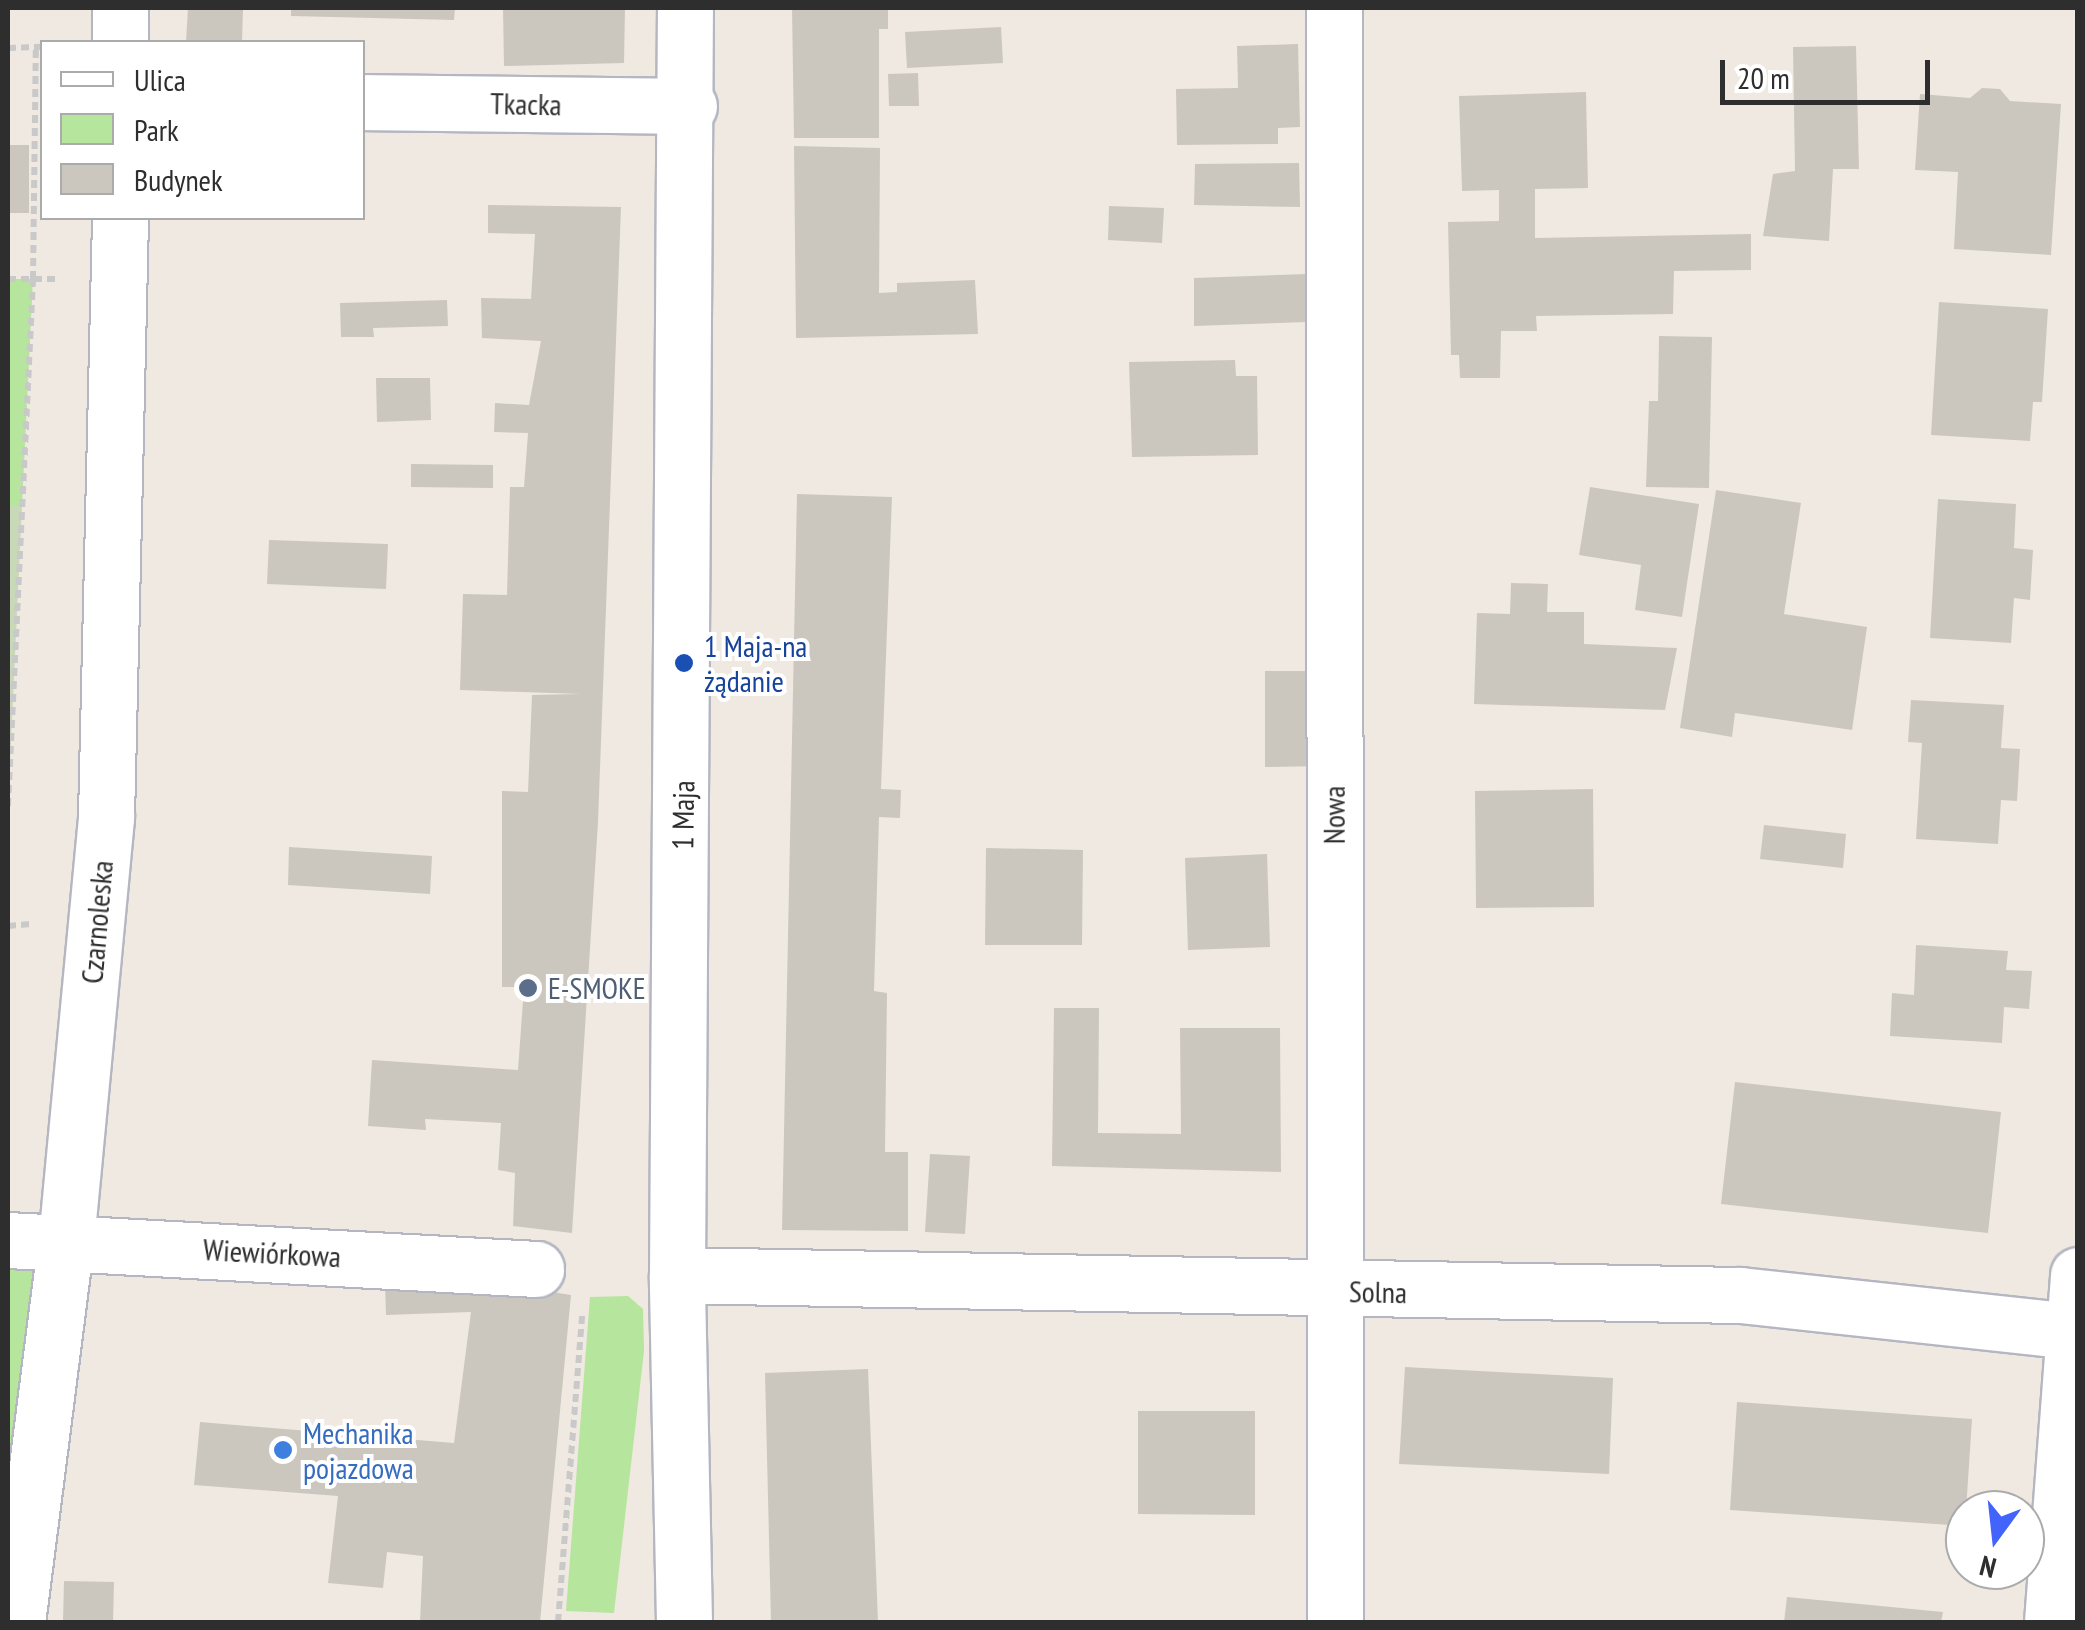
<!DOCTYPE html>
<html>
<head>
<meta charset="utf-8">
<style>
	body { margin:0 }
	#map { position:relative; width:2085px; height:1630px; overflow:hidden; background:#efe9e1; font-family:"PT Sans Narrow",sans-serif }
	div>[style] { position:absolute }
	.green>* { inset:0; background:#b6e59e }
	.cemetery>* { inset:0; background:#c8d9b8 }
	.building>* { inset:0; background:#cbc7bf }
	.path>* { height:6px; margin-top:-3px; transform-origin:0; background:repeating-linear-gradient(90deg,#c9c9c9 0 8px,transparent 0 13px) }
	.roads { filter:drop-shadow(2px 0 #b4b7c1) drop-shadow(-2px 0 #b4b7c1) drop-shadow(0 2px #b4b7c1) drop-shadow(0 -2px #b4b7c1) }
	.minor>* { height:55px; margin:-27.5px; padding:0 27.5px; transform-origin:27.5px; border-radius:27.5px; background:#fff }
	.dots>* { width:28px; height:28px; translate:-50% -50%; box-sizing:border-box; border:5px solid #fff; border-radius:50% }
	span { translate:-50% -50%; white-space:nowrap; text-align:center; line-height:1.15; -webkit-text-stroke:8px #fff; paint-order:stroke }
	.street-label { font-size:30px; color:#2e2e2e }
	.transit-label { font-size:30px; color:#164399 }
	.left { translate:0 -50%; text-align:left }
	.service-label { font-size:30px; color:#4e5e75 }
	.shop-label { font-size:30px; color:#366cbe }
	.frame { position:absolute; inset:0; border:10px solid #2e2e2e; pointer-events:none }
	.legend { position:absolute; left:40px; top:40px; width:325px; height:180px; box-sizing:border-box; background:#fff; border:2px solid #ababab; margin:0; padding:12px 18px; list-style:none; font-size:30px; color:#2e2e2e }
	.legend li { display:flex; align-items:center; gap:20px; height:50px }
	.legend b { width:50px; border:2px solid #ababab }
	.north { position:absolute; left:1945px; top:1490px; width:100px; height:100px; box-sizing:border-box; background:#fff; border:2px solid #ababab; border-radius:50%; rotate:195deg; font-size:28px; font-weight:700; line-height:40px; text-align:center; color:#2e2e2e }
	.north::after { content:''; display:block; margin:auto; width:35px; height:45px; background:#4264fb; clip-path:polygon(50% 0,100% 100%,50% 72%,0 100%) }
	.scale { position:absolute; left:1720px; top:60px; width:210px; height:45px; box-sizing:border-box; border:5px solid #2e2e2e; border-top:0; padding-left:12px; font-size:30px; line-height:35px; white-space:nowrap; color:#2e2e2e; -webkit-text-stroke:8px #fff; paint-order:stroke }
</style>
</head>
<body>
<div id="map">
	<div class="green">
		<i style="clip-path:polygon(8px 279px,33px 279px,22px 506px,8px 506px)"></i>
		<i style="clip-path:polygon(8px 1240px,66px 1241px,8px 1622px)"></i>
		<i style="clip-path:polygon(628px 1296px,643px 1309px,644px 1351px,614px 1613px,566px 1611px,590px 1297px)"></i>
	</div>
	<div class="cemetery">
		<i style="clip-path:polygon(8px 506px,22px 506px,8px 806px)"></i>
	</div>
	<div class="building">
		<i style="clip-path:polygon(188px 8px,243px 8px,242px 42px,186px 42px)"></i>
		<i style="clip-path:polygon(291px 8px,455px 8px,454px 20px,291px 16px)"></i>
		<i style="clip-path:polygon(503px 8px,625px 8px,624px 63px,504px 66px)"></i>
		<i style="clip-path:polygon(792px 8px,888px 8px,888px 29px,879px 29px,879px 138px,794px 138px)"></i>
		<i style="clip-path:polygon(1001px 27px,1003px 63px,907px 68px,905px 32px)"></i>
		<i style="clip-path:polygon(1298px 44px,1300px 127px,1278px 128px,1278px 144px,1177px 145px,1176px 89px,1238px 88px,1237px 46px)"></i>
		<i style="clip-path:polygon(1856px 46px,1859px 169px,1833px 169px,1829px 241px,1763px 236px,1773px 174px,1795px 171px,1793px 47px)"></i>
		<i style="clip-path:polygon(918px 73px,919px 106px,889px 106px,888px 74px)"></i>
		<i style="clip-path:polygon(1982px 88px,2000px 89px,2010px 101px,2061px 104px,2051px 255px,1954px 249px,1958px 172px,1915px 170px,1920px 94px,1970px 98px)"></i>
		<i style="clip-path:polygon(1586px 92px,1588px 188px,1535px 189px,1535px 238px,1751px 234px,1751px 270px,1674px 271px,1673px 314px,1536px 316px,1537px 331px,1501px 331px,1500px 378px,1460px 378px,1459px 355px,1451px 355px,1448px 222px,1499px 221px,1499px 190px,1462px 191px,1459px 96px)"></i>
		<i style="clip-path:polygon(8px 145px,29px 145px,29px 213px,8px 213px)"></i>
		<i style="clip-path:polygon(794px 146px,880px 148px,879px 293px,897px 292px,897px 283px,975px 280px,978px 334px,796px 338px)"></i>
		<i style="clip-path:polygon(1299px 163px,1300px 207px,1194px 205px,1195px 164px)"></i>
		<i style="clip-path:polygon(488px 205px,621px 207px,598px 822px,572px 1233px,513px 1226px,515px 1173px,498px 1170px,501px 1123px,425px 1119px,426px 1130px,368px 1126px,372px 1060px,518px 1070px,524px 987px,502px 987px,502px 791px,528px 792px,532px 695px,581px 694px,460px 690px,463px 594px,507px 595px,510px 487px,524px 487px,528px 433px,494px 432px,495px 403px,529px 405px,541px 341px,482px 338px,481px 298px,531px 299px,535px 234px,488px 233px)"></i>
		<i style="clip-path:polygon(1109px 206px,1164px 208px,1162px 243px,1108px 240px)"></i>
		<i style="clip-path:polygon(1307px 274px,1308px 322px,1194px 326px,1194px 278px)"></i>
		<i style="clip-path:polygon(447px 300px,448px 326px,373px 328px,374px 337px,341px 337px,340px 303px)"></i>
		<i style="clip-path:polygon(1939px 302px,2048px 309px,2042px 402px,2033px 402px,2030px 441px,1931px 435px)"></i>
		<i style="clip-path:polygon(1659px 336px,1712px 337px,1709px 488px,1646px 487px,1649px 401px,1658px 401px)"></i>
		<i style="clip-path:polygon(1235px 360px,1236px 376px,1257px 376px,1258px 455px,1132px 457px,1129px 362px)"></i>
		<i style="clip-path:polygon(376px 378px,430px 378px,431px 420px,377px 422px)"></i>
		<i style="clip-path:polygon(411px 464px,493px 465px,493px 488px,411px 487px)"></i>
		<i style="clip-path:polygon(1590px 487px,1699px 504px,1682px 617px,1635px 610px,1641px 565px,1579px 555px)"></i>
		<i style="clip-path:polygon(1716px 490px,1801px 503px,1784px 614px,1867px 627px,1852px 730px,1735px 713px,1732px 737px,1680px 728px)"></i>
		<i style="clip-path:polygon(797px 494px,892px 497px,881px 789px,901px 790px,900px 818px,879px 817px,874px 991px,887px 993px,885px 1152px,908px 1152px,908px 1231px,782px 1230px)"></i>
		<i style="clip-path:polygon(1938px 499px,2016px 504px,2014px 548px,2033px 550px,2030px 600px,2014px 598px,2011px 643px,1930px 638px)"></i>
		<i style="clip-path:polygon(269px 540px,388px 544px,386px 589px,267px 584px)"></i>
		<i style="clip-path:polygon(1511px 583px,1548px 584px,1547px 612px,1584px 612px,1584px 644px,1677px 648px,1665px 710px,1474px 704px,1477px 613px,1510px 614px)"></i>
		<i style="clip-path:polygon(1265px 671px,1322px 671px,1323px 766px,1265px 767px)"></i>
		<i style="clip-path:polygon(1911px 700px,2004px 705px,2001px 748px,2020px 749px,2017px 801px,2001px 800px,1998px 844px,1916px 839px,1922px 743px,1908px 742px)"></i>
		<i style="clip-path:polygon(1593px 789px,1594px 907px,1476px 908px,1475px 791px)"></i>
		<i style="clip-path:polygon(1764px 825px,1846px 834px,1843px 868px,1760px 859px)"></i>
		<i style="clip-path:polygon(289px 847px,432px 856px,430px 894px,288px 885px)"></i>
		<i style="clip-path:polygon(986px 848px,1083px 850px,1082px 945px,985px 945px)"></i>
		<i style="clip-path:polygon(1267px 854px,1270px 947px,1188px 950px,1185px 858px)"></i>
		<i style="clip-path:polygon(1916px 945px,2008px 951px,2006px 970px,2032px 971px,2029px 1009px,2004px 1007px,2002px 1043px,1890px 1036px,1892px 993px,1914px 995px)"></i>
		<i style="clip-path:polygon(1054px 1008px,1099px 1008px,1098px 1133px,1181px 1134px,1180px 1028px,1280px 1028px,1281px 1172px,1052px 1166px)"></i>
		<i style="clip-path:polygon(1735px 1082px,2001px 1112px,1988px 1233px,1721px 1204px)"></i>
		<i style="clip-path:polygon(930px 1154px,970px 1156px,965px 1234px,925px 1232px)"></i>
		<i style="clip-path:polygon(471px 1279px,571px 1295px,540px 1622px,420px 1622px,423px 1556px,387px 1552px,383px 1588px,328px 1583px,338px 1496px,194px 1485px,200px 1422px,454px 1443px,471px 1312px,386px 1315px,385px 1282px)"></i>
		<i style="clip-path:polygon(1405px 1367px,1613px 1378px,1609px 1474px,1399px 1464px)"></i>
		<i style="clip-path:polygon(868px 1369px,878px 1622px,771px 1622px,765px 1373px)"></i>
		<i style="clip-path:polygon(1737px 1402px,1972px 1419px,1965px 1526px,1730px 1510px)"></i>
		<i style="clip-path:polygon(1138px 1411px,1255px 1411px,1255px 1515px,1138px 1514px)"></i>
		<i style="clip-path:polygon(64px 1581px,114px 1582px,113px 1622px,63px 1622px)"></i>
		<i style="clip-path:polygon(1787px 1597px,1943px 1612px,1941px 1622px,1784px 1622px)"></i>
	</div>
	<div class="path">
		<i style="left:8px;top:48px;width:34px;rotate:-2deg"></i>
		<i style="left:8px;top:279px;width:48px"></i>
		<i style="left:8px;top:806px;width:528px;rotate:-87.28deg"></i>
		<i style="left:33px;top:279px;width:232px;rotate:-89.3deg"></i>
		<i style="left:8px;top:926px;width:23px;rotate:-5deg"></i>
		<i style="left:558px;top:1622px;width:308px;rotate:-85.5deg"></i>
	</div>
	<div class="roads">
		<div class="minor">
			<i style="left:1334px;top:8px;width:1614px;rotate:89.96deg"></i>
			<i style="left:120px;top:42px;width:34px;rotate:-90deg"></i>
			<i style="left:362px;top:102px;width:327px;rotate:0.7deg"></i>
			<i style="left:8px;top:1240px;width:529px;rotate:3.14deg"></i>
			<i style="left:677px;top:1275px;width:1063px;rotate:1.08deg"></i>
			<i style="left:1740px;top:1295px;width:340px;rotate:6.2deg"></i>
			<i style="left:17px;top:1622px;width:384px;rotate:-82.7deg"></i>
			<i style="left:66px;top:1241px;width:426px;rotate:-84.6deg"></i>
			<i style="left:106px;top:817px;width:599px;rotate:-88.66deg"></i>
			<i style="left:684px;top:1622px;width:347px;rotate:-91.2deg"></i>
			<i style="left:677px;top:1275px;width:1267px;rotate:-89.64deg"></i>
			<i style="left:2052px;top:1622px;width:348px;rotate:-85.7deg"></i>
		</div>
	</div>
	<div class="dots">
		<i style="left:684px;top:663px;background:#1a4fb4"></i>
		<i style="left:528px;top:988px;background:#5c6f8a"></i>
		<i style="left:283px;top:1450px;background:#3f7fe0"></i>
	</div>
	<div class="street-label">
		<span style="left:526px;top:104px;rotate:1deg">Tkacka</span>
		<span style="left:683px;top:815px;rotate:-89deg">1 Maja</span>
		<span style="left:1334px;top:815px;rotate:-90deg">Nowa</span>
		<span style="left:97px;top:922px;rotate:-85deg">Czarnoleska</span>
		<span style="left:272px;top:1253px;rotate:3deg">Wiewiórkowa</span>
		<span style="left:1378px;top:1292px;rotate:1deg">Solna</span>
	</div>
	<div class="transit-label">
		<span class="left" style="left:704px;top:663px">1 Maja-na<br>żądanie</span>
	</div>
	<div class="service-label">
		<span class="left" style="left:548px;top:988px">E-SMOKE</span>
	</div>
	<div class="shop-label">
		<span class="left" style="left:303px;top:1450px">Mechanika<br>pojazdowa</span>
	</div>
	<div class="frame"></div>
	<ul class="legend">
	<li><b style="height:12px;background:#fff"></b>Ulica</li>
	<li><b style="height:28px;background:#b6e59e"></b>Park</li>
	<li><b style="height:28px;background:#cbc7bf"></b>Budynek</li>
	</ul>
	<div class="north">N</div>
	<div class="scale">20 m</div>
</div>
</body>
</html>
